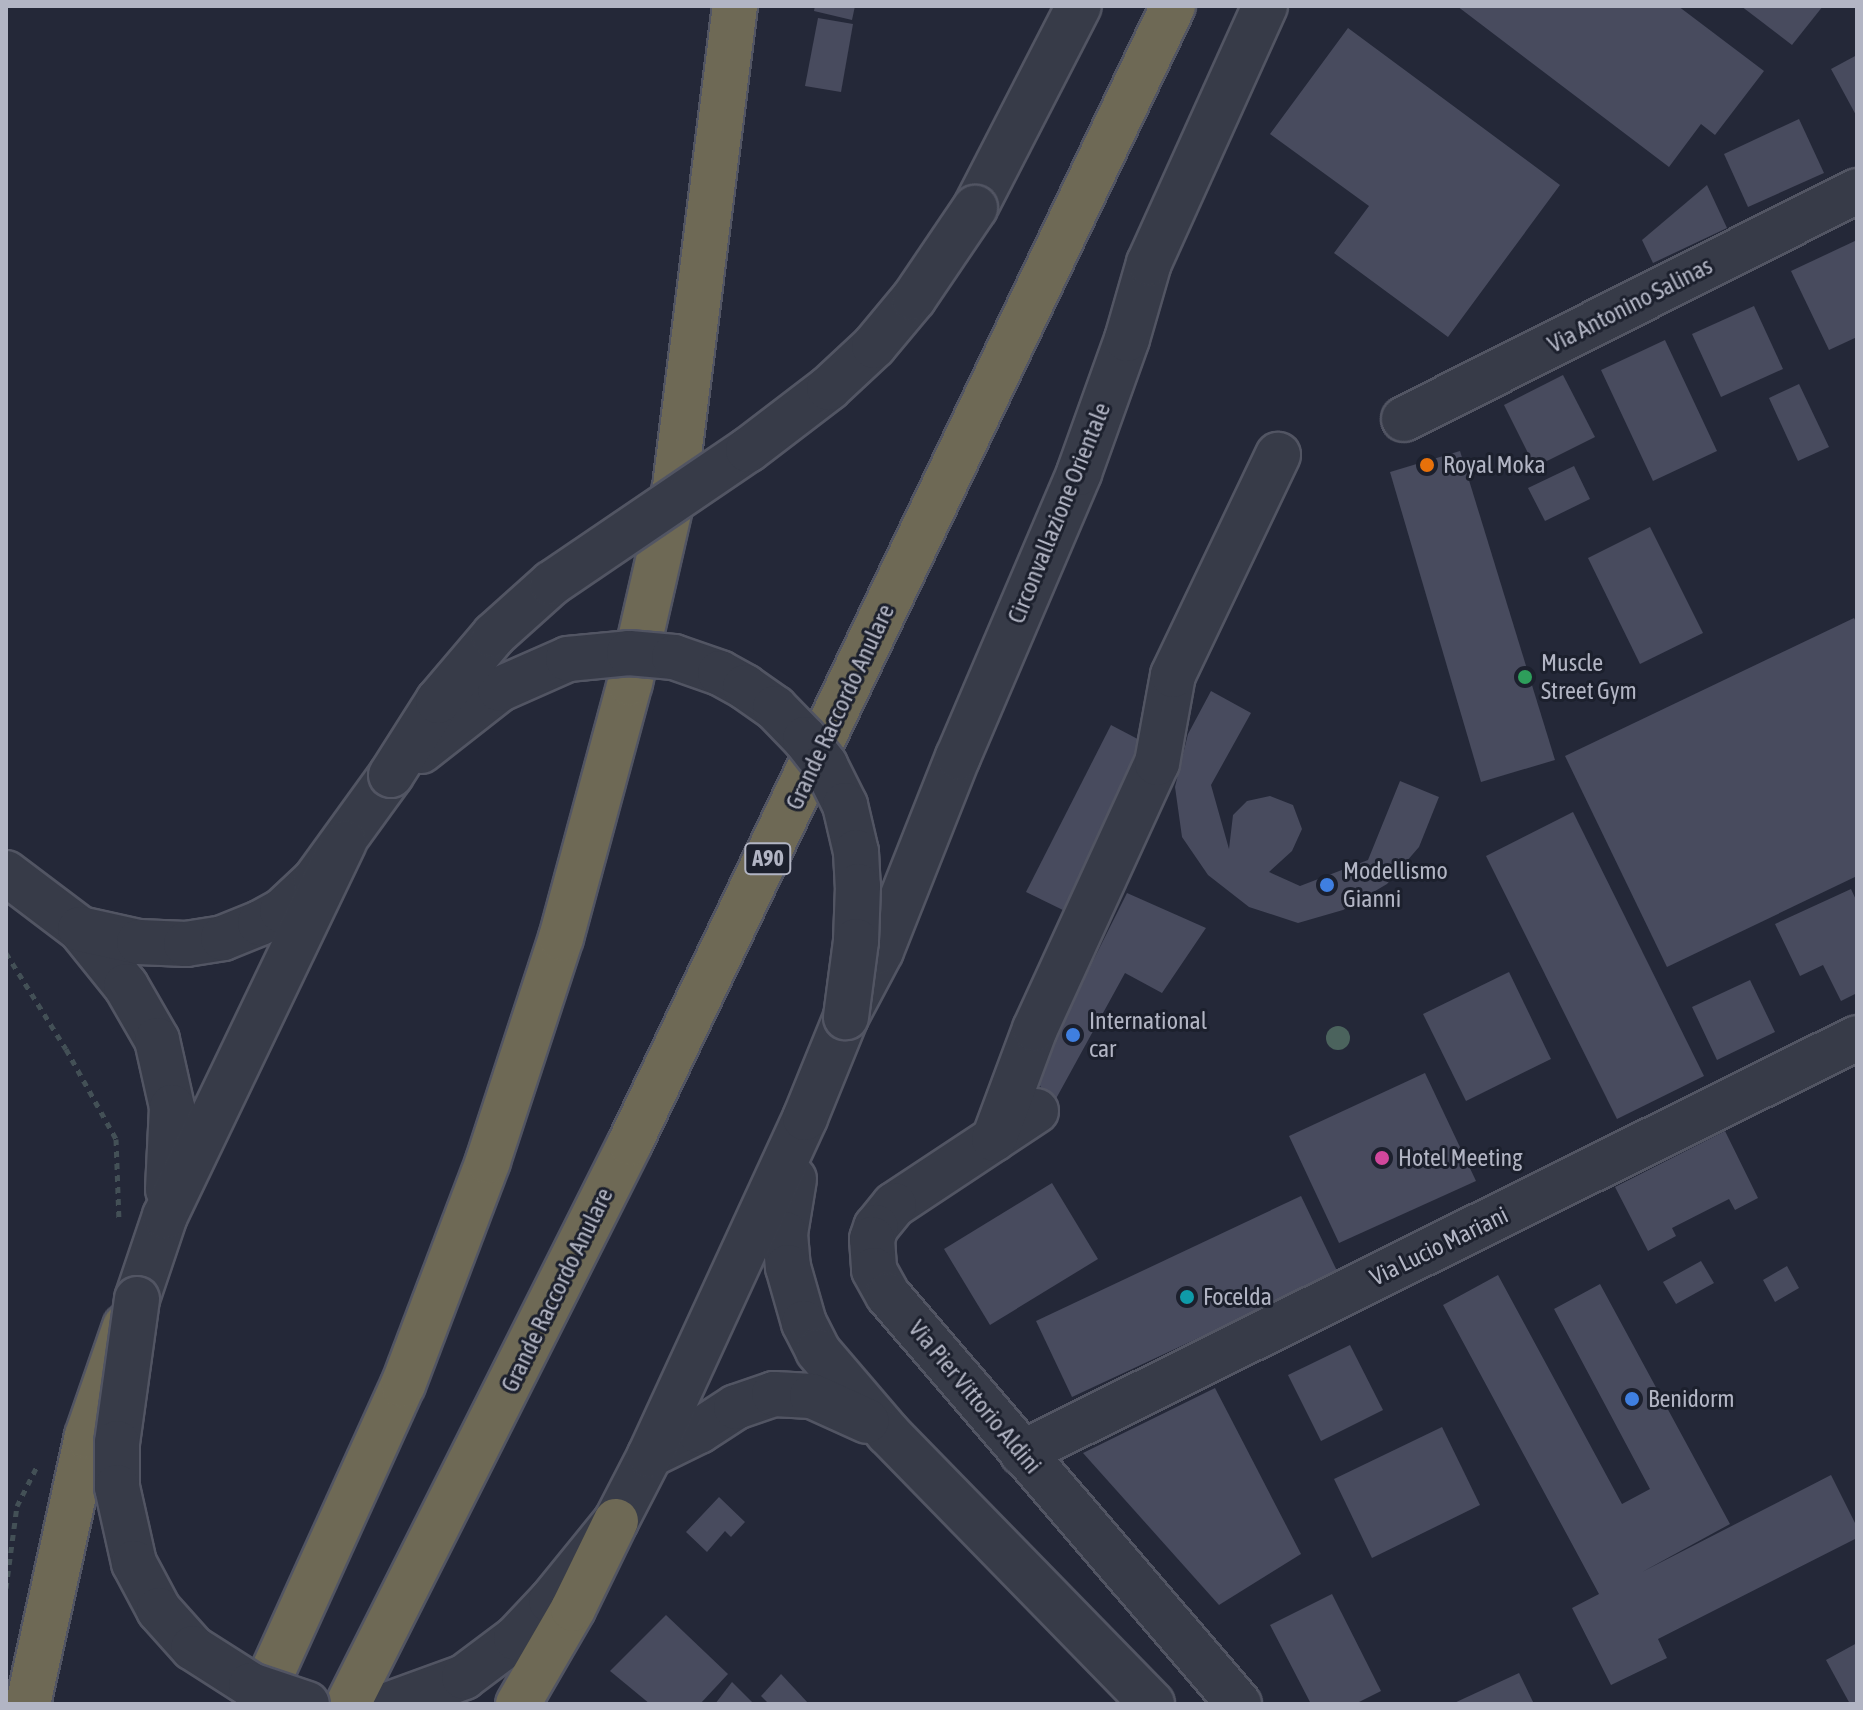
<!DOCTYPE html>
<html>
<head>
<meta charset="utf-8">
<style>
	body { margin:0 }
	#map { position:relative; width:1863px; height:1710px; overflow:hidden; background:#242838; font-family:"Asap Condensed",sans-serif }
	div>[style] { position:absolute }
	.building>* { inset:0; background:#484b5e }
	.path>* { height:5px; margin-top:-2.5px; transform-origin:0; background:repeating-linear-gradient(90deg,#435056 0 6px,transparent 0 12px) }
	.roads { filter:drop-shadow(2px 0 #525563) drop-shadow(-2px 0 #525563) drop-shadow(0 2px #525563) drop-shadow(0 -2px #525563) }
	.minor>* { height:44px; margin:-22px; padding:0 22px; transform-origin:22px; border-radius:22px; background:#373b48 }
	.highway>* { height:44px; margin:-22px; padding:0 22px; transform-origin:22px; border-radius:22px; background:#6e6955 }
	.bridges { filter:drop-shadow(2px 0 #525563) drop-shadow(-2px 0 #525563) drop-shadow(0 2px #525563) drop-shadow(0 -2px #525563) }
	.minor-bridge>* { height:44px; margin:-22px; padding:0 22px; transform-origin:22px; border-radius:22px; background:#373b48 }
	.trees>* { width:24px; height:24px; margin:-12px; border-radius:50%; background:#4b635d }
	.dots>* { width:22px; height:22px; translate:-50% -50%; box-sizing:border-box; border:4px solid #1c202d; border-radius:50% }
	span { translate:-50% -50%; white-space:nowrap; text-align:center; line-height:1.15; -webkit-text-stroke:6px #1c202d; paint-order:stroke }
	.shield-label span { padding:2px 6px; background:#1c202d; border:2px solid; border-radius:6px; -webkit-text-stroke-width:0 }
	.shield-label { font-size:22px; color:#b2b5c4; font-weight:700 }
	.street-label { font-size:24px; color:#b2b5c4 }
	.poi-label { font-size:24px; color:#b2b5c4 }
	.left { translate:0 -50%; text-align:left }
	.frame { position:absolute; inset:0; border:8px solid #b2b5c4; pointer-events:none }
</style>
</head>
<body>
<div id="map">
	<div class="building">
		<i style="clip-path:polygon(815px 6px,855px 6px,852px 20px,814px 11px)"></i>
		<i style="clip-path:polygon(1457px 6px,1678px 6px,1764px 71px,1715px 135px,1701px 124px,1669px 167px)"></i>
		<i style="clip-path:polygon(1741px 6px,1823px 6px,1792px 45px)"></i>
		<i style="clip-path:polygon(818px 18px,853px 24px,841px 92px,805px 86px)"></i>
		<i style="clip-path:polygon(1348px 28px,1560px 185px,1448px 337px,1334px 253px,1369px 206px,1270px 134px)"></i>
		<i style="clip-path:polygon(1857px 55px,1857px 117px,1831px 69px)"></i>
		<i style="clip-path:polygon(1799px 119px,1824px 173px,1748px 207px,1724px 154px)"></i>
		<i style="clip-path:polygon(1707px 185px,1727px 228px,1653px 263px,1642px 240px)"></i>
		<i style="clip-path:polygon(1857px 240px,1857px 337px,1829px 350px,1791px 271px)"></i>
		<i style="clip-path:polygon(1754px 306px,1783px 369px,1721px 397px,1692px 334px)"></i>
		<i style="clip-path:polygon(1665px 340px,1717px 451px,1653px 481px,1601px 370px)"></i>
		<i style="clip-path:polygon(1563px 375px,1595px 437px,1535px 467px,1504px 405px)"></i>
		<i style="clip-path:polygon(1799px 384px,1829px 447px,1798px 461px,1769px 398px)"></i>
		<i style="clip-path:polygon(1460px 451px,1555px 760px,1481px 782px,1390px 472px)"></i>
		<i style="clip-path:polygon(1574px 466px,1590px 499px,1545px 521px,1528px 488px)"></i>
		<i style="clip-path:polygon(1650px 527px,1703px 633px,1640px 664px,1588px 558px)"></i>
		<i style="clip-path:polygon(1854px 618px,1857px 624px,1857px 876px,1667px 967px,1565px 756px)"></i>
		<i style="clip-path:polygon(1211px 691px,1251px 713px,1211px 785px,1229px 849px,1233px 815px,1247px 801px,1270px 796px,1293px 805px,1302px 829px,1292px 851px,1269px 872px,1300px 886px,1368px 860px,1400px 781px,1439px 797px,1419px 847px,1387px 884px,1343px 910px,1298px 923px,1249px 907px,1208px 875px,1182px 837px,1175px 787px,1188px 734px)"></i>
		<i style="clip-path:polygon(1111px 725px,1151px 746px,1067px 912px,1026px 892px)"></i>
		<i style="clip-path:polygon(1573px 812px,1704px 1076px,1617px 1119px,1486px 856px)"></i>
		<i style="clip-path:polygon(1851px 889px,1857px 902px,1857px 993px,1841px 1001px,1823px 965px,1800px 976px,1775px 924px)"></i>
		<i style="clip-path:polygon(1127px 893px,1206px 928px,1162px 993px,1125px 973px,1052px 1106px,1035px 1077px)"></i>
		<i style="clip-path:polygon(1509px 972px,1551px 1059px,1466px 1101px,1423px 1014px)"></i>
		<i style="clip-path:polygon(1750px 980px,1775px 1032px,1717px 1060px,1692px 1007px)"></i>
		<i style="clip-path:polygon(1425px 1073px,1476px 1181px,1339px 1243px,1289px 1136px)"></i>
		<i style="clip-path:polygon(1725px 1131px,1758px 1198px,1735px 1210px,1729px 1199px,1672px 1228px,1676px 1236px,1648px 1251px,1615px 1187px)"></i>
		<i style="clip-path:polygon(1052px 1183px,1098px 1259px,990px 1325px,944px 1249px)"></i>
		<i style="clip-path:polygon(1301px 1196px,1338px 1273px,1072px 1397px,1036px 1321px)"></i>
		<i style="clip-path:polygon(1701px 1261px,1714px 1283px,1676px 1304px,1663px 1282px)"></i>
		<i style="clip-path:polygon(1787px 1266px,1799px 1288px,1775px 1302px,1763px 1280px)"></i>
		<i style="clip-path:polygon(1498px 1275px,1622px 1504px,1650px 1489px,1554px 1309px,1600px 1284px,1730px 1524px,1642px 1572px,1831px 1475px,1857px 1527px,1857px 1538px,1658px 1639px,1667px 1658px,1611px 1685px,1572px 1608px,1599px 1594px,1443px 1305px)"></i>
		<i style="clip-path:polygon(1350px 1345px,1383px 1410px,1321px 1441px,1288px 1375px)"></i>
		<i style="clip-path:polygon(1215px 1388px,1301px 1554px,1219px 1605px,1083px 1453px)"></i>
		<i style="clip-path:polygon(1442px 1427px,1480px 1505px,1372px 1558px,1334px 1479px)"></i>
		<i style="clip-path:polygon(719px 1497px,745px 1522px,731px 1537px,725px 1531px,707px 1552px,686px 1532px)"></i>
		<i style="clip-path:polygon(1332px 1594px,1381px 1691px,1355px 1704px,1311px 1704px,1270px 1625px)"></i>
		<i style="clip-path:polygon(666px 1615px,728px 1674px,700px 1704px,650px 1704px,610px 1671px)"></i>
		<i style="clip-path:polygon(1857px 1643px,1857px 1704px,1850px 1704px,1826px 1660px)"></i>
		<i style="clip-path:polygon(1519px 1673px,1534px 1704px,1452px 1704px)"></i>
		<i style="clip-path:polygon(781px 1674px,809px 1704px,769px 1704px,761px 1696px)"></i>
		<i style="clip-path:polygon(732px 1682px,754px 1704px,715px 1704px)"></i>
	</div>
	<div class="path">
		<i style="left:6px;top:953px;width:113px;rotate:58deg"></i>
		<i style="left:66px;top:1049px;width:103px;rotate:60.9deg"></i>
		<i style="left:116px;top:1139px;width:83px;rotate:87.9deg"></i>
		<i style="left:6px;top:1588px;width:83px;rotate:-82.4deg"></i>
		<i style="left:17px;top:1506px;width:45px;rotate:-63.4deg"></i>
	</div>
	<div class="roads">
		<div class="minor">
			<i style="left:975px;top:208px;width:227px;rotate:-62.8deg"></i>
			<i style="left:1404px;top:419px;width:507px;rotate:-26.72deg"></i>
			<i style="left:6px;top:873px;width:93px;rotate:37.1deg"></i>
			<i style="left:80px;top:929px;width:73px;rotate:51.1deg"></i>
			<i style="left:126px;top:986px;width:62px;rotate:60.1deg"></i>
			<i style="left:157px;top:1040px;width:69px;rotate:77.4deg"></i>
			<i style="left:172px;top:1107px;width:83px;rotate:92.8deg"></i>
			<i style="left:80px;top:929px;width:60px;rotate:12.4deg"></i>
			<i style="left:139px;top:942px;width:47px;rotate:2.4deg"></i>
			<i style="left:186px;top:944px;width:37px;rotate:-9deg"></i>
			<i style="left:223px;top:938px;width:40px;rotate:-22deg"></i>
			<i style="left:260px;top:923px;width:25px;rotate:-29deg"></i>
			<i style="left:282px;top:911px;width:45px;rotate:-43.2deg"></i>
			<i style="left:315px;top:880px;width:130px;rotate:-54.1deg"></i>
			<i style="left:1036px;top:1111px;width:170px;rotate:146.5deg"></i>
			<i style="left:894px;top:1205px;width:28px;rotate:129deg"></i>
			<i style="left:876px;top:1227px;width:13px;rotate:108deg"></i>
			<i style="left:872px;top:1239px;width:31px;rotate:86deg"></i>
			<i style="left:874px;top:1270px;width:29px;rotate:61deg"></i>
			<i style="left:888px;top:1295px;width:539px;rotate:49.36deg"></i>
			<i style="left:994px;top:1139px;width:117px;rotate:-69.6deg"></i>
			<i style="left:1035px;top:1029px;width:293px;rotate:-65.4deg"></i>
			<i style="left:1157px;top:763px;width:89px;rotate:-79.7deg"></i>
			<i style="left:1173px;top:675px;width:244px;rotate:-64.5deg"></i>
			<i style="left:794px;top:1179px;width:56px;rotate:99.3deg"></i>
			<i style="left:785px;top:1234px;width:33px;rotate:85deg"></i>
			<i style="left:788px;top:1267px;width:58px;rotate:74.1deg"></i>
			<i style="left:804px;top:1323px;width:31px;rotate:63deg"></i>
			<i style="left:818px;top:1351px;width:108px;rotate:49.5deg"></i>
			<i style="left:888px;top:1433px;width:378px;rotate:45.7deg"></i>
			<i style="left:137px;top:1299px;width:88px;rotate:-71.4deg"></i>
			<i style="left:165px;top:1216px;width:414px;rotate:-64.4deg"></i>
			<i style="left:1022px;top:1453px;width:932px;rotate:-26.43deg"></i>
			<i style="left:650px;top:1455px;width:55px;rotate:-26.1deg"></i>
			<i style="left:699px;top:1431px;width:44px;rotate:-33deg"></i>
			<i style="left:736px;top:1407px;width:40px;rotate:-18.9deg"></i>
			<i style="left:774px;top:1394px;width:38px;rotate:3deg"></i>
			<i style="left:812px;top:1396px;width:60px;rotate:24.4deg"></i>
			<i style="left:390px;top:1704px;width:79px;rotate:-20deg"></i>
			<i style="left:464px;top:1677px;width:65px;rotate:-36.9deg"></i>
			<i style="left:516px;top:1638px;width:51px;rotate:-46.6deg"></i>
			<i style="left:551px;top:1601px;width:103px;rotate:-50.9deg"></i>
			<i style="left:616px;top:1521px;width:74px;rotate:-62.7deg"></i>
			<i style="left:650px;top:1455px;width:371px;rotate:-65.3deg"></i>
			<i style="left:805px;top:1118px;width:109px;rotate:-67.9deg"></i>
			<i style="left:846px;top:1017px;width:75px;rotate:-62.1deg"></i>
			<i style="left:881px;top:951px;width:209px;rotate:-68.4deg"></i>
			<i style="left:958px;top:757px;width:309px;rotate:-66.9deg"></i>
			<i style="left:1079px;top:473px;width:142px;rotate:-70.3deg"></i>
			<i style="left:1127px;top:339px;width:79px;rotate:-73.9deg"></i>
			<i style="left:1149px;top:263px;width:282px;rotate:-65.7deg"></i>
		</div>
		<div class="highway">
			<i style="left:28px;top:1704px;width:274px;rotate:-77.6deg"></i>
			<i style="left:87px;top:1436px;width:116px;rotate:-70.9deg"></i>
			<i style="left:258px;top:1704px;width:350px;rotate:-65.6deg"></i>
			<i style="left:403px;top:1385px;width:240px;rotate:-69.2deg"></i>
			<i style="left:488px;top:1161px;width:235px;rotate:-71.9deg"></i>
			<i style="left:561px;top:938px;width:264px;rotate:-74.9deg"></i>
			<i style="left:630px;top:683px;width:201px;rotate:-77.1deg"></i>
			<i style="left:675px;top:487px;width:485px;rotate:-82.9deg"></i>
			<i style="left:348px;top:1704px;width:628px;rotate:-63.31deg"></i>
			<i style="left:630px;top:1143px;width:1260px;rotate:-64.47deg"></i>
			<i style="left:518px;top:1704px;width:110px;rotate:-59.9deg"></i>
			<i style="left:573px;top:1609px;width:98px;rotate:-64deg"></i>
		</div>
	</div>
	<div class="bridges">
		<div class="minor-bridge">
			<i style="left:421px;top:751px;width:100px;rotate:-38.1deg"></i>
			<i style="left:500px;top:689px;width:74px;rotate:-23.8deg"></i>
			<i style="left:568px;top:659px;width:61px;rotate:-5.6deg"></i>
			<i style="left:629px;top:653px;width:45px;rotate:5.1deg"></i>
			<i style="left:674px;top:657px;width:49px;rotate:19.2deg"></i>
			<i style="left:720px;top:673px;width:29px;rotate:29deg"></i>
			<i style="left:745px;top:687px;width:37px;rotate:35deg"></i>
			<i style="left:775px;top:708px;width:43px;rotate:45.9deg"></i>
			<i style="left:805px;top:739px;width:33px;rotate:52deg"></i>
			<i style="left:825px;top:765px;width:45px;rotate:63.4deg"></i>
			<i style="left:845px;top:805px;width:48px;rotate:76.8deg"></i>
			<i style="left:856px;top:852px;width:34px;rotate:87deg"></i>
			<i style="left:858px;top:886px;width:55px;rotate:92.1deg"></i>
			<i style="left:856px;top:941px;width:77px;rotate:97.5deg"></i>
			<i style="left:391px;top:775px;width:88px;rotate:-57.6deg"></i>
			<i style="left:438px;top:701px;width:87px;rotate:-49.7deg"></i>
			<i style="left:494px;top:635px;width:78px;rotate:-41.9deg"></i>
			<i style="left:552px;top:583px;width:237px;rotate:-34.2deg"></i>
			<i style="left:748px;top:450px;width:102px;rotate:-37.4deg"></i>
			<i style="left:829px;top:388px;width:62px;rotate:-43deg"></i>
			<i style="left:874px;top:346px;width:62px;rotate:-50.2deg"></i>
			<i style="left:914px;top:298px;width:109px;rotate:-55.9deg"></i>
			<i style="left:137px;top:1299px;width:145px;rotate:97.9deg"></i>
			<i style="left:117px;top:1443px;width:44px;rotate:90deg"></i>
			<i style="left:117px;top:1487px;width:78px;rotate:77.4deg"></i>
			<i style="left:134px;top:1563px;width:53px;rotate:62deg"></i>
			<i style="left:159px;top:1610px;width:51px;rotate:48.2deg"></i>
			<i style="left:193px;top:1648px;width:69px;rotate:32.5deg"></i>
			<i style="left:251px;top:1685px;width:59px;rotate:18.7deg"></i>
		</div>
	</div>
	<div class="trees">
		<i style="left:1338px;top:1038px"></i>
	</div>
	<div class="dots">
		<i style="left:1427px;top:465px;background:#e8710a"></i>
		<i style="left:1525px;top:677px;background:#2e9e5b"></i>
		<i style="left:1327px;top:885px;background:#3f7fe0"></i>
		<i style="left:1073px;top:1035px;background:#3f7fe0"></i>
		<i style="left:1382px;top:1158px;background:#d1479c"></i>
		<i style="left:1187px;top:1297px;background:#0f9aa8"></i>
		<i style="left:1632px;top:1399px;background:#3f7fe0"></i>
	</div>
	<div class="shield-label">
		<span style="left:768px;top:859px">A90</span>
	</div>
	<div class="street-label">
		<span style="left:1630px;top:305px;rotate:-27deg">Via Antonino Salinas</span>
		<span style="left:1059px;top:513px;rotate:-68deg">Circonvallazione Orientale</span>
		<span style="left:840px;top:707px;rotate:-65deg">Grande Raccordo Anulare</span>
		<span style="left:1439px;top:1246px;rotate:-26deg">Via Lucio Mariani</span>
		<span style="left:557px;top:1290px;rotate:-64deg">Grande Raccordo Anulare</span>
		<span style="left:975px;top:1397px;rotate:50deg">Via Pier Vittorio Aldini</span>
	</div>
	<div class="poi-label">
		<span class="left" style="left:1443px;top:465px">Royal Moka</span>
		<span class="left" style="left:1541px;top:677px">Muscle<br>Street Gym</span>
		<span class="left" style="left:1343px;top:885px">Modellismo<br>Gianni</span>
		<span class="left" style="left:1089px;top:1035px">International<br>car</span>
		<span class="left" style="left:1398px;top:1158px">Hotel Meeting</span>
		<span class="left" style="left:1203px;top:1297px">Focelda</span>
		<span class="left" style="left:1648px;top:1399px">Benidorm</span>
	</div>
	<div class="frame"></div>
</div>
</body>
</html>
